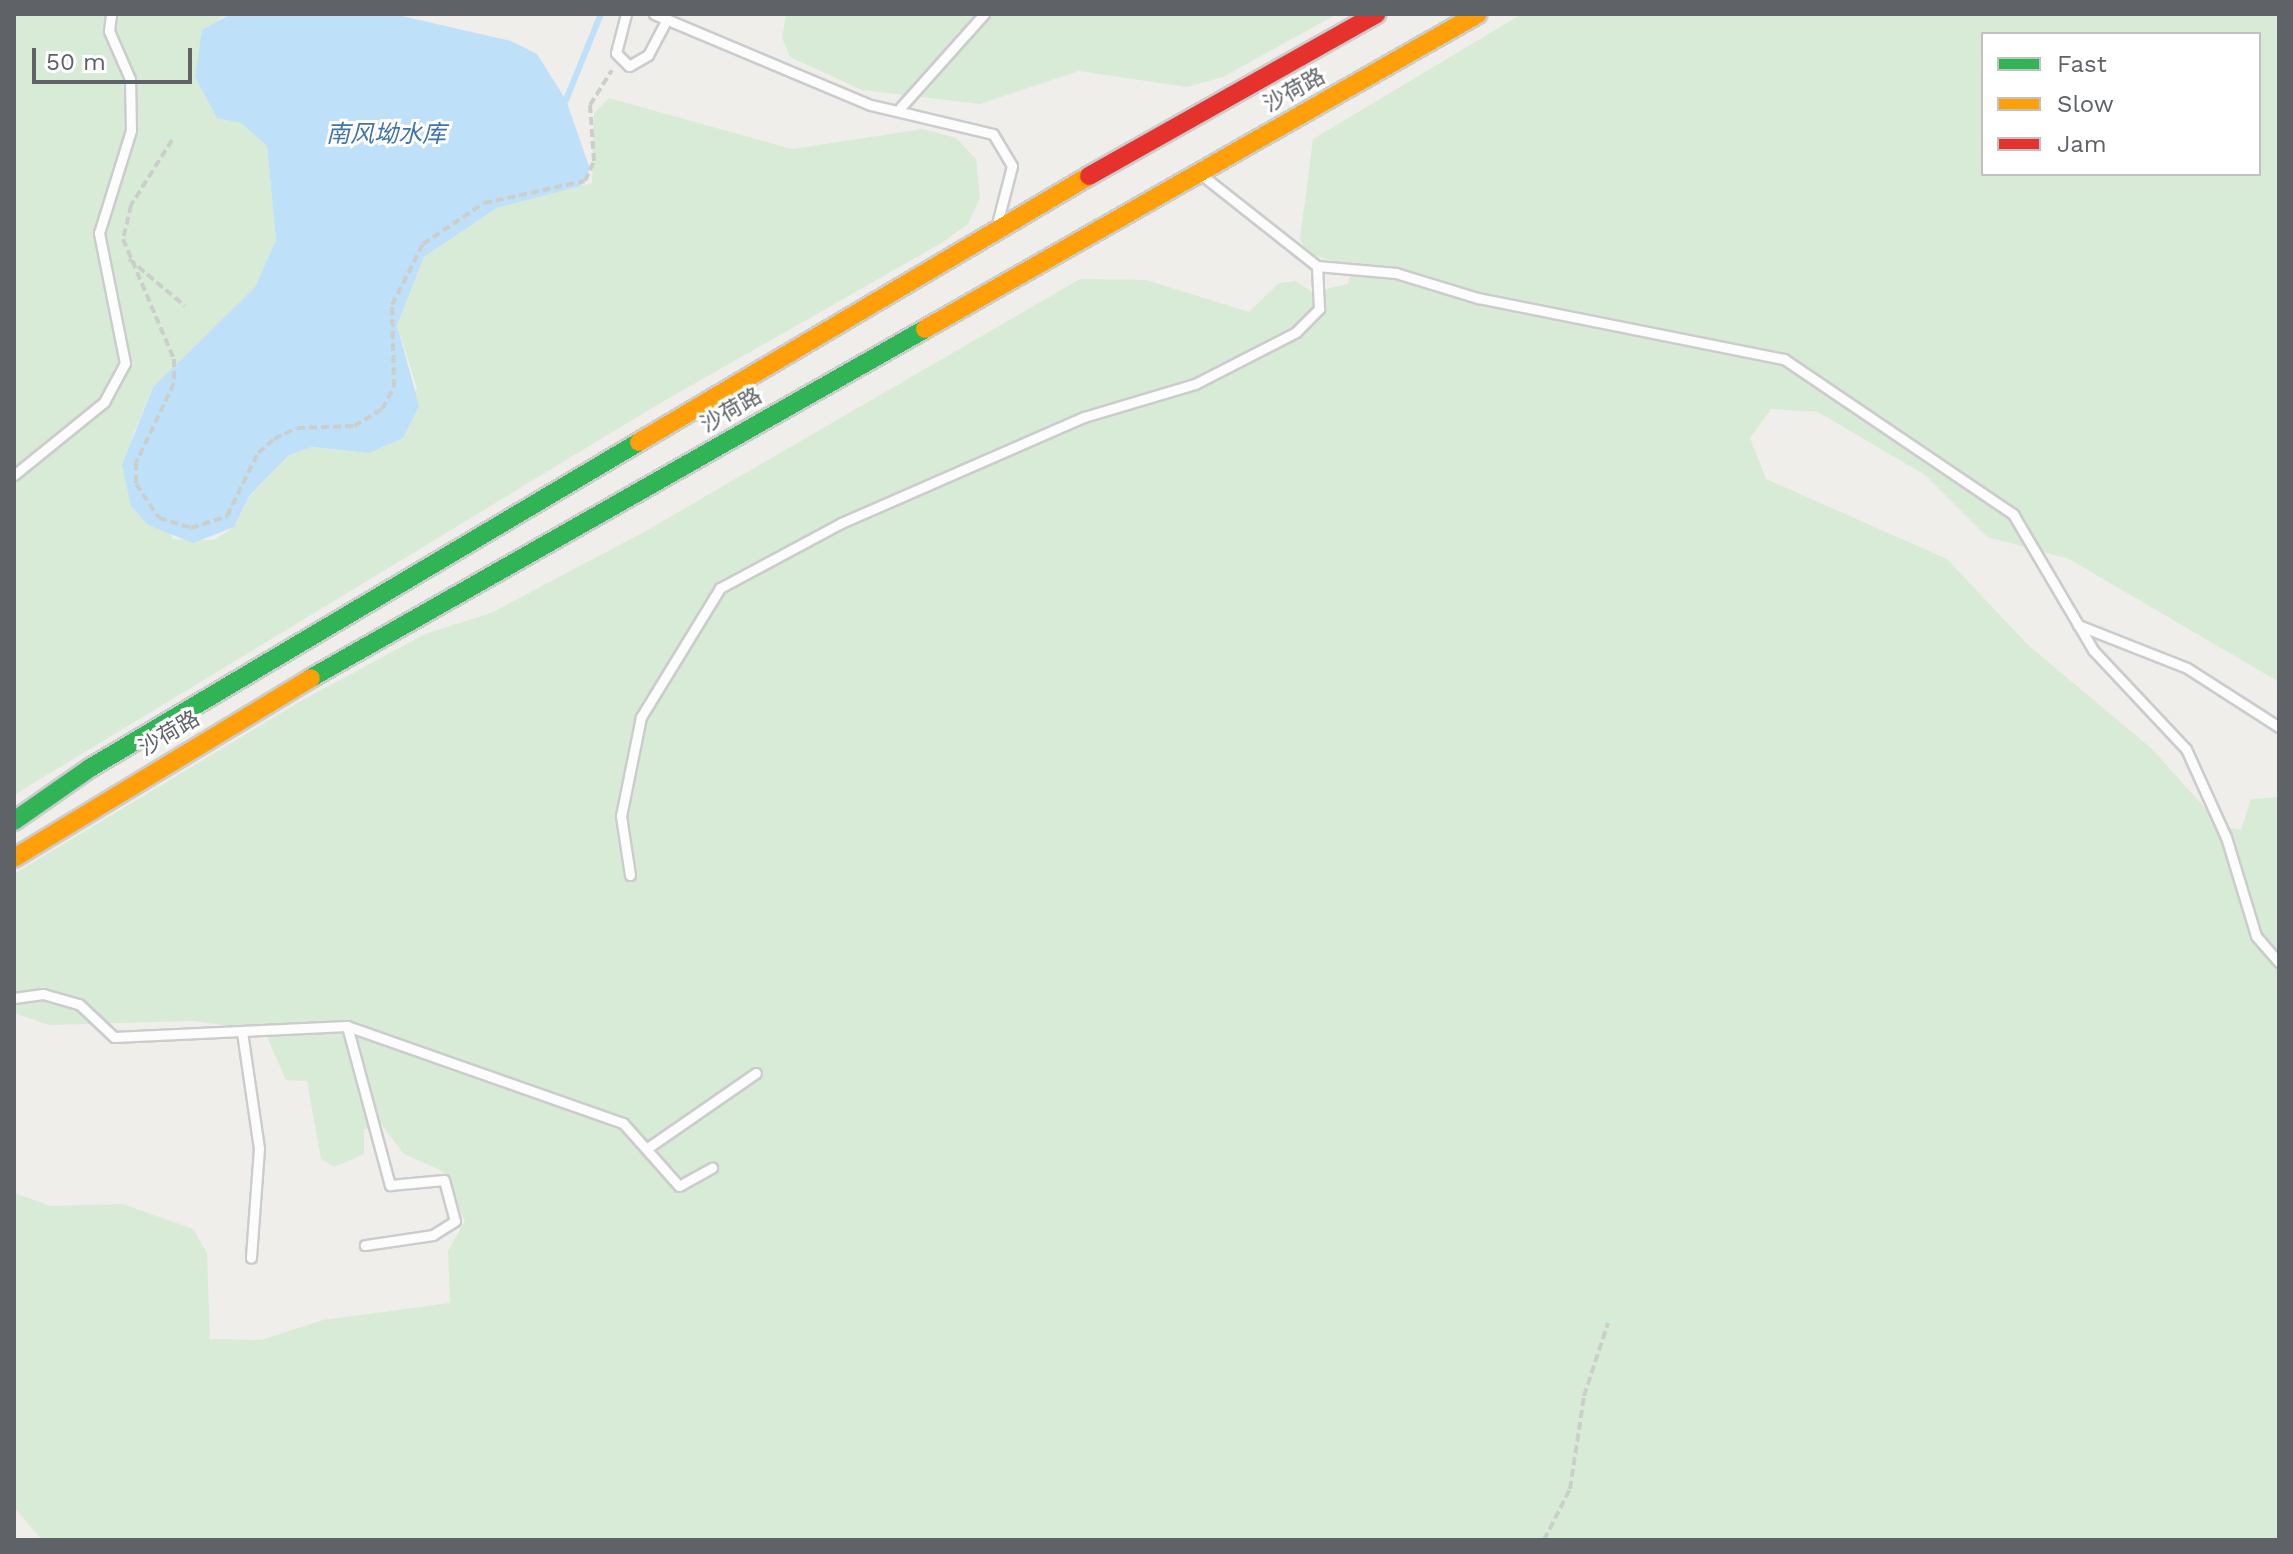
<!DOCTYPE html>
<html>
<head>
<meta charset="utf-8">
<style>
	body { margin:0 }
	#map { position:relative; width:2293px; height:1554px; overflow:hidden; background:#efeeea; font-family:"Work Sans","Noto Sans SC",sans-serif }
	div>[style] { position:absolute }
	.green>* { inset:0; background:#d8ebd6 }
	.water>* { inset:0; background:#bfe0f9 }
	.stream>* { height:6px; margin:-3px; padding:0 3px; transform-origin:3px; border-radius:3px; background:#bfe0f9 }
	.path>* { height:4px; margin-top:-2px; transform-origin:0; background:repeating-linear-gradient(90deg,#cacfcc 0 8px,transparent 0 12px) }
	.roads { filter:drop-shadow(2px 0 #cbcccc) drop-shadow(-2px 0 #cbcccc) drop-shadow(0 2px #cbcccc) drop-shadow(0 -2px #cbcccc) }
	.lane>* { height:9px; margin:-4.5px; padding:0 4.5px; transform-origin:4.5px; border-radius:4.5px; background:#fdfcfc }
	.fast>* { height:18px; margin:-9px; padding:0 9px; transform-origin:9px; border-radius:9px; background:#30b455 }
	.slow>* { height:18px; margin:-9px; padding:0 9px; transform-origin:9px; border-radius:9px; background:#ff9f0a }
	.jam>* { height:18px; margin:-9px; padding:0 9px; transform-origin:9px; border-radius:9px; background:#e5322d }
	span { translate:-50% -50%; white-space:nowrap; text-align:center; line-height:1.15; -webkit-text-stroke:6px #fff; paint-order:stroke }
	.street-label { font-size:22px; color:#5f6368 }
	.water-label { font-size:24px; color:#4174aa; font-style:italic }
	.frame { position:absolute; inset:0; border:16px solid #5f6368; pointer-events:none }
	.legend { position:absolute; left:1981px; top:32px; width:280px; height:144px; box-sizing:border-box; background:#fff; border:2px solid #bfc1c3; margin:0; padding:10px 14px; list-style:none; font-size:24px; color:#5f6368 }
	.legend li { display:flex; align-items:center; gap:16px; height:40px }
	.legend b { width:40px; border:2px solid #bfc1c3 }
	.scale { position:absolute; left:32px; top:48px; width:160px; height:36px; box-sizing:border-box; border:4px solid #5f6368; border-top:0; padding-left:10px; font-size:24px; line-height:28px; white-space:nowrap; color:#5f6368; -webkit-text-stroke:6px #fff; paint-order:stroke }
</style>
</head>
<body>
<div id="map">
	<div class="green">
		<i style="clip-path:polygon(14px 14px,231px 14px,218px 19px,217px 118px,241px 123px,267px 146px,276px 240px,255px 287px,153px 387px,132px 437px,173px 539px,214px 540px,234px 527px,250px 496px,289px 455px,312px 447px,369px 453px,417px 388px,397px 325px,424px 257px,497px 208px,592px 183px,594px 113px,609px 98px,792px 149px,923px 129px,956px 138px,976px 159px,980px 198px,968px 224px,943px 242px,657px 405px,14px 795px)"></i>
		<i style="clip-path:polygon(786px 14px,1337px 14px,1223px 77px,1187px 87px,1079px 71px,980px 104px,862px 90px,790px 57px,782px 38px)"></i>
		<i style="clip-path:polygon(evenodd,1522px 14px,2279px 14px,2279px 682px,2069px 559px,1987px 537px,1925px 475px,1818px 412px,1771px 409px,1750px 438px,1766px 479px,1947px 559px,2028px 645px,2152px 749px,2221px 826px,2241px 830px,2251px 799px,2279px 797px,2279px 1540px,42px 1540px,14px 1507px,14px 1193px,51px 1206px,123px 1204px,193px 1229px,207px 1253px,210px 1339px,261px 1340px,323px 1320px,450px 1303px,448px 1251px,465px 1221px,442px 1171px,404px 1154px,381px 1124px,364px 1130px,364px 1154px,334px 1167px,321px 1159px,307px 1081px,286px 1080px,264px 1030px,193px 1021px,49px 1025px,14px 1013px,14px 874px,299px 702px,425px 634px,491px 613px,644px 532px,1080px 279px,1146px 280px,1249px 312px,1279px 283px,1296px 281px,1312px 292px,1348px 284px,1352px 266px,1308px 254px,1300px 239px,1313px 139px,1522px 14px,1983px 34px,2259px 34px,2259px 174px,1983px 174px,1983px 34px)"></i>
	</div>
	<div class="water">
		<i style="clip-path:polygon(231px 14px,393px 14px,511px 41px,537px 54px,566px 100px,590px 169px,581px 186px,497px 208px,424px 257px,397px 325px,419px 406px,403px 438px,369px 453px,312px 447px,289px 455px,250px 495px,234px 527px,193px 543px,148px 525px,131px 506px,122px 465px,153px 387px,255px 287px,276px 240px,267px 146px,241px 123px,217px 118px,195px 77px,202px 30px)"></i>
	</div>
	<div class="stream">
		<i style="left:566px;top:100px;width:93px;rotate:-67.9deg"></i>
	</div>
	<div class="path">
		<i style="left:172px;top:140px;width:77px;rotate:122.2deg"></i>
		<i style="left:131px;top:205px;width:35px;rotate:103deg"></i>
		<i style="left:123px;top:239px;width:130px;rotate:67deg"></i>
		<i style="left:174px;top:359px;width:24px;rotate:90deg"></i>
		<i style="left:174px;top:383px;width:89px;rotate:115.4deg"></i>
		<i style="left:136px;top:463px;width:21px;rotate:90deg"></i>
		<i style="left:136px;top:484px;width:41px;rotate:55.9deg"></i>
		<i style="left:159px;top:518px;width:34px;rotate:17deg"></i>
		<i style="left:191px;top:528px;width:38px;rotate:-18deg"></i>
		<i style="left:227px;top:516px;width:70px;rotate:-63.8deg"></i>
		<i style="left:258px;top:453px;width:21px;rotate:-41deg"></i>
		<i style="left:274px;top:439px;width:25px;rotate:-26deg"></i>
		<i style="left:297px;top:428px;width:57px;rotate:-2deg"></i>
		<i style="left:354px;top:426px;width:33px;rotate:-31deg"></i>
		<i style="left:382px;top:409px;width:25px;rotate:-61deg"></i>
		<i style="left:394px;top:387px;width:82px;rotate:-91.4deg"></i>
		<i style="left:392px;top:305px;width:68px;rotate:-63.1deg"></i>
		<i style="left:423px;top:244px;width:73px;rotate:-33.9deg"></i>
		<i style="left:484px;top:203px;width:103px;rotate:-12.3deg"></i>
		<i style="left:585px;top:181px;width:22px;rotate:-66deg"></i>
		<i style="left:594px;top:161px;width:56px;rotate:-94.1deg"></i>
		<i style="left:590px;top:105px;width:41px;rotate:-57.8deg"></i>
		<i style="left:129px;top:259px;width:73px;rotate:40deg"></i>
		<i style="left:1544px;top:1540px;width:57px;rotate:-63deg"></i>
		<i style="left:1570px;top:1489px;width:94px;rotate:-81.4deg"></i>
		<i style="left:1584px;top:1396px;width:77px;rotate:-71.8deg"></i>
	</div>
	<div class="roads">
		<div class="lane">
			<i style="left:626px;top:14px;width:40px;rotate:104.4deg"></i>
			<i style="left:616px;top:53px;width:18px;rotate:45deg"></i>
			<i style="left:629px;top:66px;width:22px;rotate:-30deg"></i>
			<i style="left:648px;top:55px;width:41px;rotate:-62.2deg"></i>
			<i style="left:654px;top:14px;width:235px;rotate:22.8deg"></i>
			<i style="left:871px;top:105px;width:125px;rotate:13.4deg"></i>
			<i style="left:993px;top:134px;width:37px;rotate:59deg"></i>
			<i style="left:1012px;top:166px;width:56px;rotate:104.5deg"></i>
			<i style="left:900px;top:108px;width:126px;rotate:-48.2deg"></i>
			<i style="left:1203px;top:176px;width:145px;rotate:38.3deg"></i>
			<i style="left:1317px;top:266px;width:79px;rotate:5.1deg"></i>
			<i style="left:1396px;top:273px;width:86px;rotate:17deg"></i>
			<i style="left:1478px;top:298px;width:312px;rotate:11.3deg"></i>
			<i style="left:1784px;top:359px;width:277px;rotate:34.1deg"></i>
			<i style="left:2013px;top:514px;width:158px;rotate:59.5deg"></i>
			<i style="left:2093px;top:650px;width:136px;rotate:46.8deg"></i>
			<i style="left:2186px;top:749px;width:97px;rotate:65.6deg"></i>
			<i style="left:2226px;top:837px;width:103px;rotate:73.1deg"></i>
			<i style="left:2256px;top:936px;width:35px;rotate:49deg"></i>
			<i style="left:14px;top:475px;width:116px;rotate:-39deg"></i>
			<i style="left:104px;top:402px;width:44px;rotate:-61.7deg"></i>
			<i style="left:125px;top:363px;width:133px;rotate:-101.3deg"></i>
			<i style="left:99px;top:233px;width:108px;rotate:-72.7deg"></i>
			<i style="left:131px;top:130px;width:51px;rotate:-91.1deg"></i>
			<i style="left:130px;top:79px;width:52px;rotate:-113.6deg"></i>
			<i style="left:109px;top:31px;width:17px;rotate:-83deg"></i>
			<i style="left:2078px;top:625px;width:117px;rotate:21.5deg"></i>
			<i style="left:2187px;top:668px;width:109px;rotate:32.7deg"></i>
			<i style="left:630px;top:875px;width:60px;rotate:-98.7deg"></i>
			<i style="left:621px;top:816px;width:101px;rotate:-78.6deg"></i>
			<i style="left:641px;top:717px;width:151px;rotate:-58.5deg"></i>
			<i style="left:720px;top:588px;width:137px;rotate:-28.2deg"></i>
			<i style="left:841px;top:523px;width:265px;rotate:-23.6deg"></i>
			<i style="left:1084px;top:417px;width:116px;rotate:-16.6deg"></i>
			<i style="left:1195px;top:384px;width:114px;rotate:-27.2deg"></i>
			<i style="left:1296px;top:332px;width:33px;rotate:-45deg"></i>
			<i style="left:1319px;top:309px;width:43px;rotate:-92.7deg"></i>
			<i style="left:14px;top:998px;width:29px;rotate:-8deg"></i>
			<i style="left:43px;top:994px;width:37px;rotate:16deg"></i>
			<i style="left:79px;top:1004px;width:48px;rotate:43.3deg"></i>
			<i style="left:114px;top:1037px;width:233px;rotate:-2.7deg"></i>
			<i style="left:347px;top:1026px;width:293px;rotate:19.4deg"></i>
			<i style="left:623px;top:1123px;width:84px;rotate:48.4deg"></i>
			<i style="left:679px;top:1186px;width:38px;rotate:-29deg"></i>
			<i style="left:347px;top:1026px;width:165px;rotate:74.9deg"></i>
			<i style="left:390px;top:1185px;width:54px;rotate:-5.3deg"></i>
			<i style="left:444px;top:1180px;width:42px;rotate:75deg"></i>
			<i style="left:455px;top:1221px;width:26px;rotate:148deg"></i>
			<i style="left:433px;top:1235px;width:69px;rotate:171.6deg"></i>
			<i style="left:242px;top:1032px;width:117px;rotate:81.7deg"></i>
			<i style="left:259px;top:1148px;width:110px;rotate:94.2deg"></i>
			<i style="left:649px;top:1147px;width:130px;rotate:-34.7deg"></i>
		</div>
		<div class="fast">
			<i style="left:311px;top:678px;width:706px;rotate:-29.61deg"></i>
			<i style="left:14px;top:821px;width:93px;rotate:-34.9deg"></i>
			<i style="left:90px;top:768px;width:638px;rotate:-30.7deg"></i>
		</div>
		<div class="slow">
			<i style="left:925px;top:329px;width:636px;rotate:-29.67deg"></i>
			<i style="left:639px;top:442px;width:523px;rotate:-30.59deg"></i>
			<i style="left:14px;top:858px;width:347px;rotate:-31.2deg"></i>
		</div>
		<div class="jam">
			<i style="left:1089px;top:176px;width:330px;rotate:-29.4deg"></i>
		</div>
	</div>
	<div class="street-label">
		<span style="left:1294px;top:90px;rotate:-29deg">沙荷路</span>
		<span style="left:731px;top:410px;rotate:-30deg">沙荷路</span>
		<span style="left:169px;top:733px;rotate:-31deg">沙荷路</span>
	</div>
	<div class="water-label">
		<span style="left:386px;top:135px">南风坳水库</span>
	</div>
	<div class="frame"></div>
	<ul class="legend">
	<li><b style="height:10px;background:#30b455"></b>Fast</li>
	<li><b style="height:10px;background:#ff9f0a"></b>Slow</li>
	<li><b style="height:10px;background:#e5322d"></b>Jam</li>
	</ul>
	<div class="scale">50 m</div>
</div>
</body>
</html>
